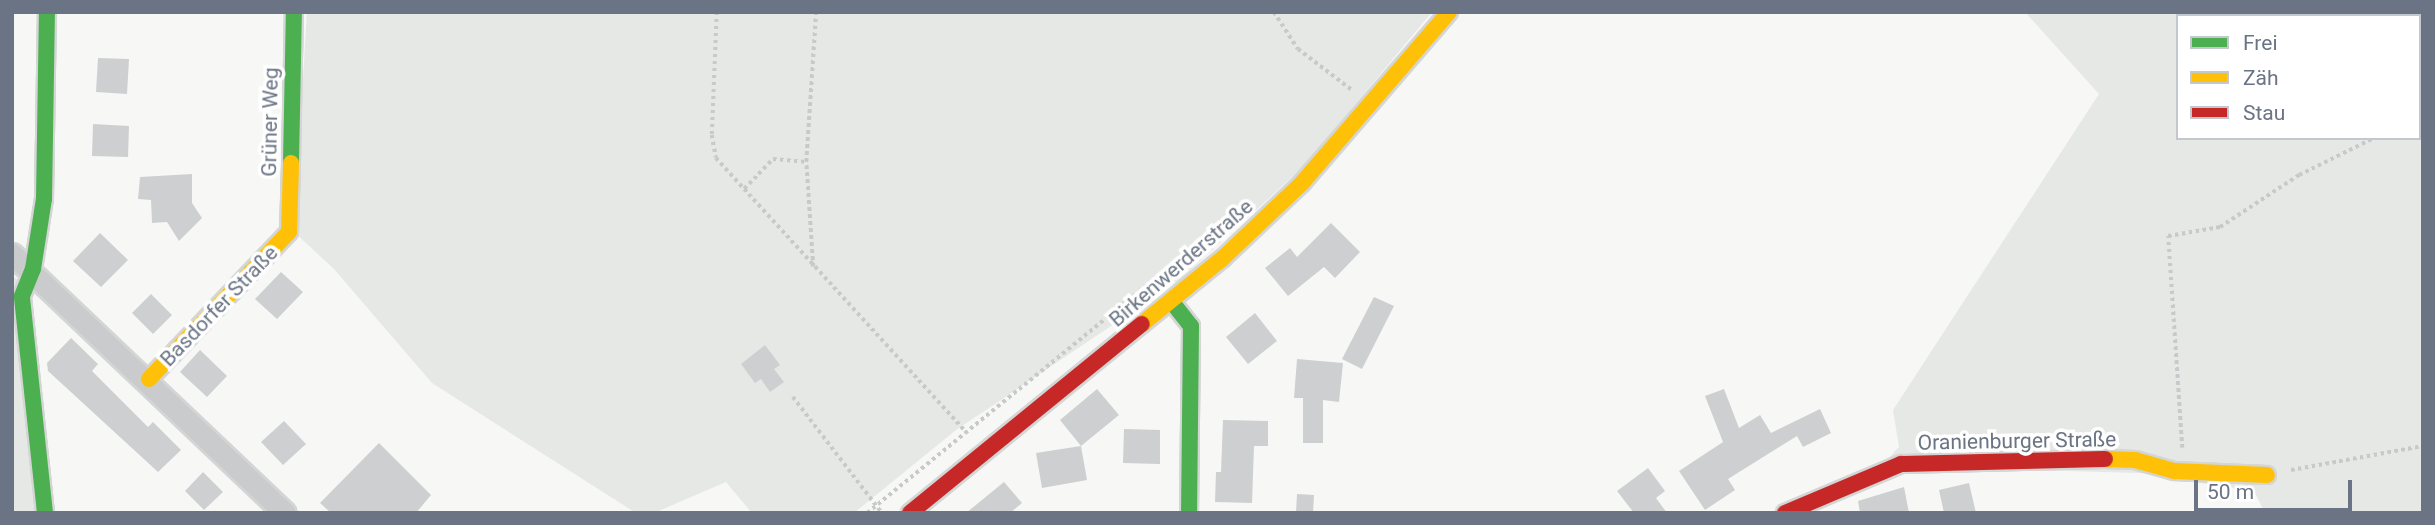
<!DOCTYPE html>
<html>
<head>
<meta charset="utf-8">
<style>
	body { margin:0 }
	#map { position:relative; width:2435px; height:525px; overflow:hidden; background:#f7f7f6; font-family:Roboto,sans-serif }
	div>[style] { position:absolute }
	.green>* { inset:0; background:#e5e8e4 }
	.building>* { inset:0; background:#cecfd1 }
	.path>* { height:3.5px; margin-top:-1.75px; transform-origin:0; background:repeating-linear-gradient(90deg,#c8c9ca 0 3.5px,transparent 0 7px) }
	.roads { filter:drop-shadow(2px 0 #d4d5d5) drop-shadow(-2px 0 #d4d5d5) drop-shadow(0 2px #d4d5d5) drop-shadow(0 -2px #d4d5d5) }
	.street>* { height:21px; margin:-10.5px; padding:0 10.5px; transform-origin:10.5px; border-radius:10.5px; background:#cacbcc }
	.fast>* { height:16px; margin:-8px; padding:0 8px; transform-origin:8px; border-radius:8px; background:#4caf50 }
	.slow>* { height:16px; margin:-8px; padding:0 8px; transform-origin:8px; border-radius:8px; background:#ffc107 }
	.jam>* { height:16px; margin:-8px; padding:0 8px; transform-origin:8px; border-radius:8px; background:#c62828 }
	span { translate:-50% -50%; white-space:nowrap; text-align:center; line-height:1.15; -webkit-text-stroke:7px #fff; paint-order:stroke }
	.street-label { font-size:21px; color:#6a7484 }
	.frame { position:absolute; inset:0; border:14px solid #6a7484; pointer-events:none }
	.legend { position:absolute; left:2176px; top:14px; width:245px; height:126px; box-sizing:border-box; background:#fff; border:2px solid #c3c7ce; margin:0; padding:9px 12px; list-style:none; font-size:21px; color:#6a7484 }
	.legend li { display:flex; align-items:center; gap:14px; height:35px }
	.legend b { width:35px; border:2px solid #c3c7ce }
	.scale { position:absolute; left:2194px; top:480px; width:158px; height:32px; box-sizing:border-box; border:4px solid #6a7484; border-top:0; padding-left:9px; font-size:21px; line-height:24px; white-space:nowrap; color:#6a7484; -webkit-text-stroke:5px #fff; paint-order:stroke }
</style>
</head>
<body>
<div id="map">
	<div class="green">
		<i style="clip-path:polygon(307px 12px,1432px 12px,1303px 167px,1181px 279px,956px 430px,854px 513px,752px 513px,726px 482px,654px 513px,636px 513px,432px 383px,334px 269px,294px 232px)"></i>
		<i style="clip-path:polygon(evenodd,2025px 12px,2423px 12px,2423px 513px,2265px 513px,2254px 491px,2181px 480px,2174px 474px,1881px 466px,1899px 447px,1893px 410px,2099px 94px,2025px 12px,2178px 16px,2419px 16px,2419px 138px,2178px 138px,2178px 16px)"></i>
		<i style="clip-path:polygon(12px 276px,17px 279px,45px 513px,12px 513px)"></i>
	</div>
	<div class="building">
		<i style="clip-path:polygon(98px 58px,129px 59px,127px 94px,96px 92px)"></i>
		<i style="clip-path:polygon(93px 124px,129px 126px,128px 157px,92px 156px)"></i>
		<i style="clip-path:polygon(192px 174px,192px 203px,202px 218px,179px 241px,167px 222px,152px 223px,151px 200px,138px 199px,140px 177px)"></i>
		<i style="clip-path:polygon(1331px 223px,1360px 252px,1335px 278px,1324px 267px,1288px 296px,1265px 268px,1290px 248px,1297px 257px)"></i>
		<i style="clip-path:polygon(100px 233px,128px 260px,101px 287px,73px 261px)"></i>
		<i style="clip-path:polygon(281px 272px,303px 292px,277px 319px,255px 299px)"></i>
		<i style="clip-path:polygon(151px 294px,172px 315px,153px 334px,132px 313px)"></i>
		<i style="clip-path:polygon(1374px 297px,1394px 306px,1362px 369px,1342px 359px)"></i>
		<i style="clip-path:polygon(1255px 313px,1277px 341px,1248px 364px,1226px 337px)"></i>
		<i style="clip-path:polygon(71px 338px,98px 364px,92px 371px,148px 427px,153px 422px,181px 450px,158px 472px,48px 371px,47px 363px)"></i>
		<i style="clip-path:polygon(765px 345px,780px 365px,774px 369px,784px 382px,770px 392px,761px 379px,755px 383px,741px 364px)"></i>
		<i style="clip-path:polygon(200px 350px,227px 376px,207px 397px,180px 372px)"></i>
		<i style="clip-path:polygon(1297px 359px,1343px 363px,1339px 402px,1323px 400px,1323px 443px,1303px 443px,1303px 398px,1294px 398px)"></i>
		<i style="clip-path:polygon(1097px 389px,1119px 415px,1081px 446px,1060px 420px)"></i>
		<i style="clip-path:polygon(1724px 389px,1739px 428px,1760px 415px,1771px 433px,1820px 409px,1831px 433px,1803px 447px,1797px 436px,1728px 479px,1735px 490px,1705px 510px,1679px 471px,1723px 442px,1705px 396px)"></i>
		<i style="clip-path:polygon(1223px 420px,1268px 421px,1268px 446px,1254px 446px,1252px 503px,1215px 502px,1216px 472px,1221px 472px)"></i>
		<i style="clip-path:polygon(284px 421px,306px 444px,283px 465px,261px 442px)"></i>
		<i style="clip-path:polygon(1124px 429px,1160px 430px,1160px 464px,1123px 463px)"></i>
		<i style="clip-path:polygon(379px 443px,431px 495px,416px 513px,331px 513px,320px 503px)"></i>
		<i style="clip-path:polygon(1081px 446px,1087px 480px,1042px 488px,1036px 453px)"></i>
		<i style="clip-path:polygon(1648px 468px,1665px 491px,1656px 498px,1667px 513px,1634px 513px,1617px 491px)"></i>
		<i style="clip-path:polygon(203px 472px,223px 492px,204px 510px,185px 491px)"></i>
		<i style="clip-path:polygon(1004px 482px,1022px 503px,1010px 513px,966px 513px)"></i>
		<i style="clip-path:polygon(1969px 483px,1976px 513px,1944px 513px,1939px 490px)"></i>
		<i style="clip-path:polygon(1904px 487px,1909px 513px,1860px 513px,1858px 501px)"></i>
		<i style="clip-path:polygon(1297px 494px,1314px 495px,1313px 513px,1296px 513px)"></i>
	</div>
	<div class="path">
		<i style="left:717px;top:12px;width:123px;rotate:92.3deg"></i>
		<i style="left:712px;top:135px;width:23px;rotate:80deg"></i>
		<i style="left:716px;top:158px;width:372px;rotate:47.6deg"></i>
		<i style="left:1274px;top:12px;width:44px;rotate:57deg"></i>
		<i style="left:1298px;top:49px;width:68px;rotate:37.2deg"></i>
		<i style="left:2419px;top:116px;width:4px;rotate:-27deg"></i>
		<i style="left:744px;top:189px;width:42px;rotate:-46deg"></i>
		<i style="left:773px;top:159px;width:33px;rotate:5deg"></i>
		<i style="left:813px;top:267px;width:105px;rotate:-93.8deg"></i>
		<i style="left:806px;top:162px;width:150px;rotate:-86.2deg"></i>
		<i style="left:793px;top:397px;width:146px;rotate:52.5deg"></i>
		<i style="left:2182px;top:448px;width:212px;rotate:-93.8deg"></i>
		<i style="left:2168px;top:236px;width:53px;rotate:-9.8deg"></i>
		<i style="left:2220px;top:227px;width:95px;rotate:-33.4deg"></i>
		<i style="left:2299px;top:175px;width:84px;rotate:-26.3deg"></i>
		<i style="left:2291px;top:470px;width:134px;rotate:-10.3deg"></i>
		<i style="left:867px;top:513px;width:392px;rotate:-39.2deg"></i>
	</div>
	<div class="roads">
		<div class="street">
			<i style="left:12px;top:254px;width:376px;rotate:43.5deg"></i>
		</div>
		<div class="fast">
			<i style="left:291px;top:163px;width:151px;rotate:-88.9deg"></i>
			<i style="left:1172px;top:302px;width:31px;rotate:52deg"></i>
			<i style="left:1191px;top:326px;width:187px;rotate:90.6deg"></i>
			<i style="left:45px;top:513px;width:218px;rotate:-96.1deg"></i>
			<i style="left:22px;top:296px;width:29px;rotate:-68deg"></i>
			<i style="left:33px;top:269px;width:71px;rotate:-81.1deg"></i>
			<i style="left:44px;top:199px;width:187px;rotate:-89.1deg"></i>
		</div>
		<div class="slow">
			<i style="left:1142px;top:324px;width:104px;rotate:-39.2deg"></i>
			<i style="left:1223px;top:258px;width:109px;rotate:-43.5deg"></i>
			<i style="left:1302px;top:183px;width:225px;rotate:-49.3deg"></i>
			<i style="left:149px;top:379px;width:203px;rotate:-46.4deg"></i>
			<i style="left:289px;top:232px;width:69px;rotate:-88.3deg"></i>
			<i style="left:2105px;top:459px;width:30px;rotate:2deg"></i>
			<i style="left:2135px;top:460px;width:41px;rotate:15.8deg"></i>
			<i style="left:2174px;top:471px;width:93px;rotate:2.5deg"></i>
		</div>
		<div class="jam">
			<i style="left:910px;top:513px;width:299px;rotate:-39.2deg"></i>
			<i style="left:1785px;top:513px;width:126px;rotate:-22.9deg"></i>
			<i style="left:1901px;top:464px;width:204px;rotate:-1.4deg"></i>
		</div>
	</div>
	<div class="street-label">
		<span style="left:270px;top:122px;rotate:-89deg">Grüner Weg</span>
		<span style="left:1181px;top:263px;rotate:-41deg">Birkenwerderstraße</span>
		<span style="left:219px;top:306px;rotate:-46deg">Basdorfer Straße</span>
		<span style="left:2017px;top:441px;rotate:-1deg">Oranienburger Straße</span>
	</div>
	<div class="frame"></div>
	<ul class="legend">
	<li><b style="height:9px;background:#4caf50"></b>Frei</li>
	<li><b style="height:9px;background:#ffc107"></b>Zäh</li>
	<li><b style="height:9px;background:#c62828"></b>Stau</li>
	</ul>
	<div class="scale">50 m</div>
</div>
</body>
</html>
